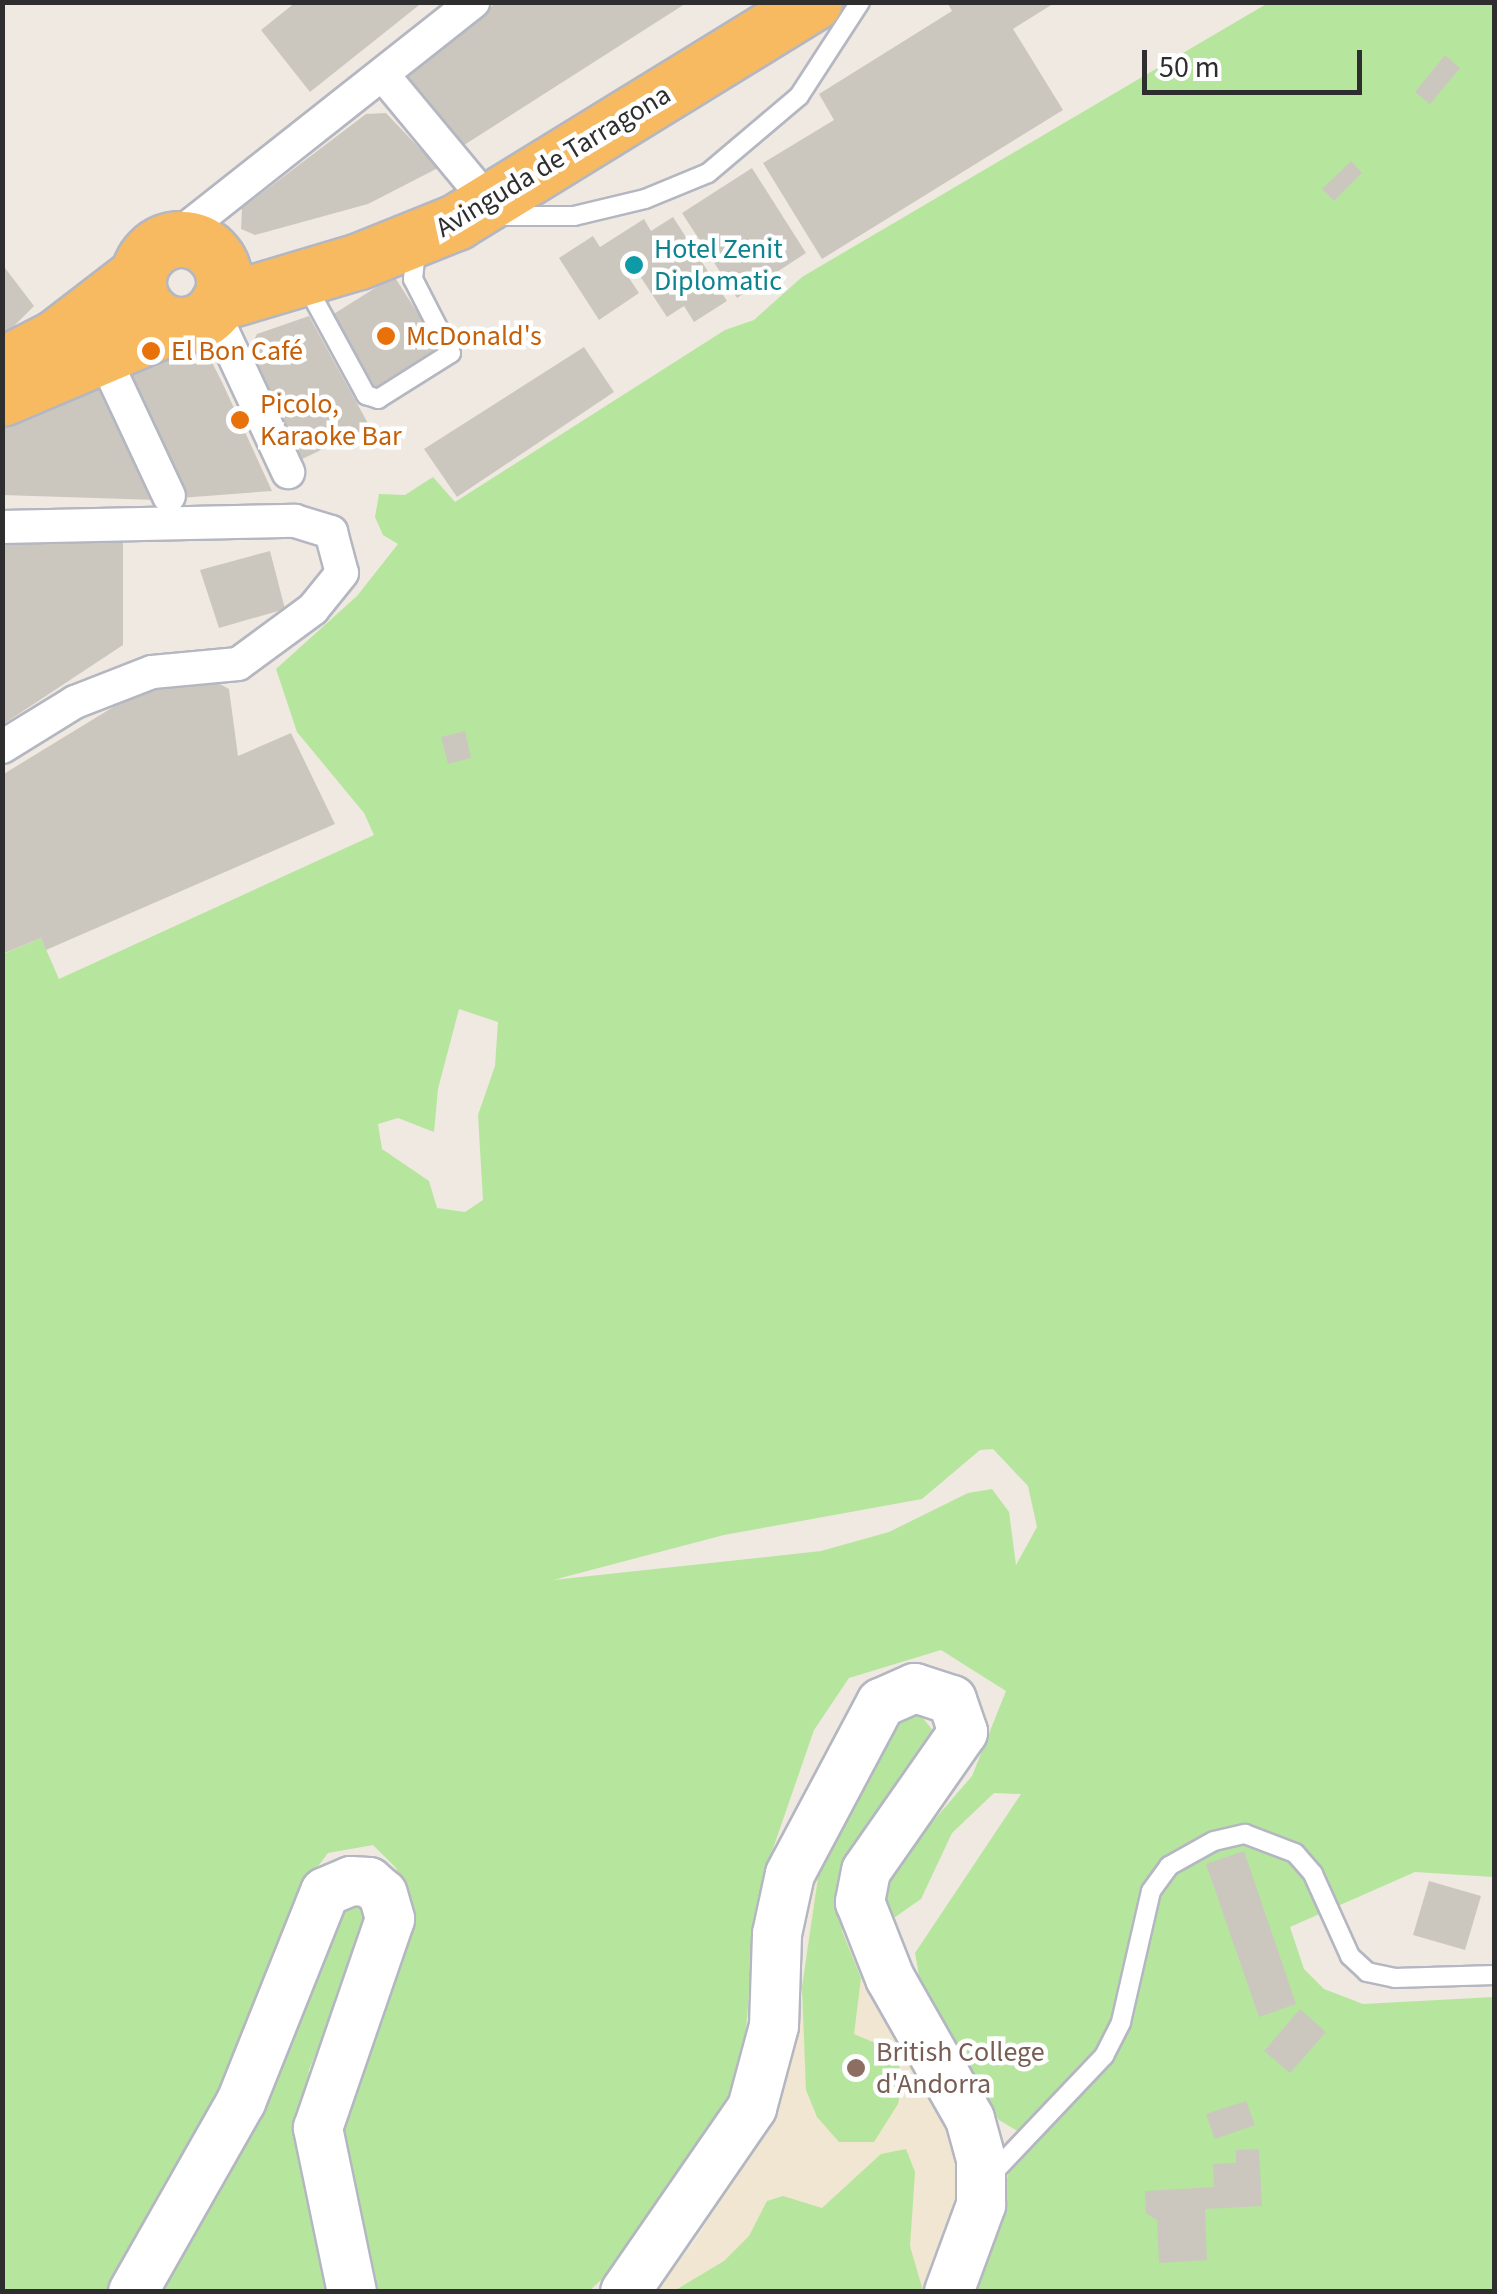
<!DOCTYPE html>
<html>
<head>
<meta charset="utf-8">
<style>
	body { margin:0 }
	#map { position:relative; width:1497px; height:2294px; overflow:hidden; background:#efe9e1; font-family:"Source Sans 3",sans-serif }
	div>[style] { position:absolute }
	.education>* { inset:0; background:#f0e6d1 }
	.green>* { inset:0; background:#b6e59e }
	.building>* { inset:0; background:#cbc7bf }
	.roads { filter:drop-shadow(2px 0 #b4b7c1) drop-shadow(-2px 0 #b4b7c1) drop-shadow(0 2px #b4b7c1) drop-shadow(0 -2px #b4b7c1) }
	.service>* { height:18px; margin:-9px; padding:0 9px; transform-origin:9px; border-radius:9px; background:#fff }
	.minor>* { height:32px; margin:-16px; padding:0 16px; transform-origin:16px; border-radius:16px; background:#fff }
	.secondary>* { height:48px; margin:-24px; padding:0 24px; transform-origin:24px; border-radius:24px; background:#fff }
	.trunk>* { height:55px; margin:-27.5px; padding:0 27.5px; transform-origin:27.5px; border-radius:27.5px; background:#f8ba60 }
	.trunk>.ring { margin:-27.5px; padding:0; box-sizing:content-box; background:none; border:55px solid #f8ba60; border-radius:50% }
	.dots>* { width:28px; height:28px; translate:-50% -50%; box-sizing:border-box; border:5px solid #fff; border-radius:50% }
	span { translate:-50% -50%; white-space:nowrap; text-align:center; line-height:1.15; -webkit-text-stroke:9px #fff; paint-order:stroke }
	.street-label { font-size:28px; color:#2e2e2e }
	.culture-label { font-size:28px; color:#0d838f }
	.left { translate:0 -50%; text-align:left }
	.food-label { font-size:28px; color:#c56008 }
	.education-label { font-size:28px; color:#785e54 }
	.frame { position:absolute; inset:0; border:5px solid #2e2e2e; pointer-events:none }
	.scale { position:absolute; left:1142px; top:50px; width:220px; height:45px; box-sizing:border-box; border:5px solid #2e2e2e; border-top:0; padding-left:12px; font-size:30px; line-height:35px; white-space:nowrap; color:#2e2e2e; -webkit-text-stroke:8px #fff; paint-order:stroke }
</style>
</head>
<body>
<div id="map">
	<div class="education">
		<i style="clip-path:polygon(815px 1866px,850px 1873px,954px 2118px,967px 2173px,936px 2291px,651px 2292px,696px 2241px,775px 2110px,799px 2025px)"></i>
	</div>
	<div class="green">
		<i style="clip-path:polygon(evenodd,1268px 3px,1494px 3px,1494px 1877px,1415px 1872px,1290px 1927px,1304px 1969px,1324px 1989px,1363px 2004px,1494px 1997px,1494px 2291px,972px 2291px,1021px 2133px,999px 2120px,924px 2003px,915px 1953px,1021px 1794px,994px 1793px,952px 1833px,921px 1899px,888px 1922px,879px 1896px,890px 1871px,972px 1776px,1006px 1691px,941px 1650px,849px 1678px,814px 1730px,767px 1866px,752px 1952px,742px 2085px,611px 2271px,589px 2291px,375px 2291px,340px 2113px,412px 1908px,396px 1868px,373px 1845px,328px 1853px,303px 1886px,228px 2084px,109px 2291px,3px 2292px,3px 954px,41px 938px,59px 979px,374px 835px,364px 813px,297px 732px,276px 669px,357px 596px,398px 544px,383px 535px,375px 517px,379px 494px,405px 495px,433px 477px,455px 502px,725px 330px,754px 320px,802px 277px,1268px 3px,459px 1009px,498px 1022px,495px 1066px,478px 1115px,483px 1200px,465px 1212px,437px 1208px,429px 1181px,382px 1149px,378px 1124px,398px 1118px,434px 1132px,438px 1089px,459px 1009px,1268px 3px,993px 1449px,1028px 1486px,1037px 1527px,1016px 1565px,1009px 1512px,992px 1489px,968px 1493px,889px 1532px,821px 1551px,553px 1580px,724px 1535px,922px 1499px,980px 1450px,993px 1449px)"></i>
		<i style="clip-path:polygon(918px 1712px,935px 1733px,934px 1753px,863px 1832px,846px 1864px,842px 1931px,861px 1978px,854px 2034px,894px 2051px,903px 2077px,898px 2104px,874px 2142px,839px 2142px,817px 2117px,806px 2090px,802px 1987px,823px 1844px,867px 1786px,898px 1721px)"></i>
		<i style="clip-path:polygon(344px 1901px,368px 1904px,371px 1920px,309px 2070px,303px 2121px,332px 2291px,156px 2292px)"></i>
		<i style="clip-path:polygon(906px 2149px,915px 2172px,910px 2246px,923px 2291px,674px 2291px,724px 2261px,749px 2236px,767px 2201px,783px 2196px,822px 2208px,881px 2154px)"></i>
	</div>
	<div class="building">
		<i style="clip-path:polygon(296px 2px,423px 2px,310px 92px,261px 30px)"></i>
		<i style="clip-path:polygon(497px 2px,688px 2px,461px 147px,404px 78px)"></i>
		<i style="clip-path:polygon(947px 2px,1056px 2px,1013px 29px,1063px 110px,822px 259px,763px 163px,834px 120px,819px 94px,952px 11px)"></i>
		<i style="clip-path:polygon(1445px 55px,1460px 68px,1430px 104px,1415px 92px)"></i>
		<i style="clip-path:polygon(386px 113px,438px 168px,368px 204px,255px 235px,241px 229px,242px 208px,366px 114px)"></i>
		<i style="clip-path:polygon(1351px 161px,1362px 173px,1334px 201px,1322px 189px)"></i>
		<i style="clip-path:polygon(752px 168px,806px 253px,737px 298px,682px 213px)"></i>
		<i style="clip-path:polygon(673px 217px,727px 301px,694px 322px,684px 306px,667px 317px,638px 273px,629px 278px,639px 293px,599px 320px,559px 258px,593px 236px,600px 247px,644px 219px,651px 231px)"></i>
		<i style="clip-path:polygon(2px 264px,34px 306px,2px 338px)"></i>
		<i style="clip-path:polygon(394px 276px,444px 354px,379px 395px,329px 317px)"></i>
		<i style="clip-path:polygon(309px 316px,370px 427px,302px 459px,248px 352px,257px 334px)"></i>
		<i style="clip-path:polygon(197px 333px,222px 382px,272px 491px,180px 498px,119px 366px)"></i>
		<i style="clip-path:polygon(584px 347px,614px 392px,457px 497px,424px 449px)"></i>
		<i style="clip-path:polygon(98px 387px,157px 500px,2px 495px,2px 427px)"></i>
		<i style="clip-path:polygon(2px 539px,123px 539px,123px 645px,2px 725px)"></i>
		<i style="clip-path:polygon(270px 551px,285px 609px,219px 628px,200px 570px)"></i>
		<i style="clip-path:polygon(216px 682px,229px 689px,238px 756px,291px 733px,335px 824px,46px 950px,41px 938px,2px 954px,2px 775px,146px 687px)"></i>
		<i style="clip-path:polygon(465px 731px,471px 758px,448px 764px,441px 737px)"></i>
		<i style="clip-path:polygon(1244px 1851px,1296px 2004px,1259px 2017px,1206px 1864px)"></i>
		<i style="clip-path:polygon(1429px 1881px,1481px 1896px,1465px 1950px,1413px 1935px)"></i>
		<i style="clip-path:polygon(1300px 2009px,1326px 2032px,1290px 2073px,1264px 2051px)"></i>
		<i style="clip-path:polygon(1246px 2101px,1255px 2125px,1215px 2139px,1206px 2114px)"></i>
		<i style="clip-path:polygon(1259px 2149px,1262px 2206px,1205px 2209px,1207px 2260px,1159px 2263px,1157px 2220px,1146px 2213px,1145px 2191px,1214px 2187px,1213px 2164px,1236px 2163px,1236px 2150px)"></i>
	</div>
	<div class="roads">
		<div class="service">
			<i style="left:495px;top:216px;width:79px"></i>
			<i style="left:574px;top:216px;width:73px;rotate:-13.5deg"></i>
			<i style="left:645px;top:199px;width:68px;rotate:-22.4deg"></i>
			<i style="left:708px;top:173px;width:119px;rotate:-40.2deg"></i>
			<i style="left:799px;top:96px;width:112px;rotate:-57deg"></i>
			<i style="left:305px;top:283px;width:128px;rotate:61.4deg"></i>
			<i style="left:366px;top:395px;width:13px;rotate:18deg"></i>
			<i style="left:378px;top:399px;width:86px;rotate:-32.2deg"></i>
			<i style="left:451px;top:353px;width:83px;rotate:-117.2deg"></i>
			<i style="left:413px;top:279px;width:29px;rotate:-84deg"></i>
			<i style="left:990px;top:2176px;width:166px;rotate:-46.5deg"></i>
			<i style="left:1104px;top:2056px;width:38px;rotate:-63deg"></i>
			<i style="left:1121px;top:2022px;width:134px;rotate:-77.1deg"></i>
			<i style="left:1151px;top:1891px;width:31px;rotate:-54deg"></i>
			<i style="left:1169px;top:1866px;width:51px;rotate:-29.1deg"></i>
			<i style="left:1214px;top:1841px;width:32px;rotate:-13deg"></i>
			<i style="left:1245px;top:1834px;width:53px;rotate:20.8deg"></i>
			<i style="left:1295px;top:1853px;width:28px;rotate:49deg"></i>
			<i style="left:1313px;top:1874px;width:90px;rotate:65.7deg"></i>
			<i style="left:1350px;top:1956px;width:23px;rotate:43deg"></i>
			<i style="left:1367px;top:1972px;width:29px;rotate:12deg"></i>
			<i style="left:1395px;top:1978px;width:99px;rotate:-1.7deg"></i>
		</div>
		<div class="minor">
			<i style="left:383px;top:75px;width:138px;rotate:50.3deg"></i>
			<i style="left:172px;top:240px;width:384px;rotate:-38.3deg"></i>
			<i style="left:213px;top:311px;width:178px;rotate:65deg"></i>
			<i style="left:101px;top:351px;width:160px;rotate:64.9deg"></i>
			<i style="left:2px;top:527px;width:293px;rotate:-1.2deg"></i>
			<i style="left:295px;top:521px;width:38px;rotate:17deg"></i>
			<i style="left:331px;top:532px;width:42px;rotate:75deg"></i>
			<i style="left:342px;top:573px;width:46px;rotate:128.9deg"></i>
			<i style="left:313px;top:609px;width:93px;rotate:143.7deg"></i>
			<i style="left:238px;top:664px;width:86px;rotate:174.7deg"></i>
			<i style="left:152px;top:672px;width:83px;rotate:158.7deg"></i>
			<i style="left:75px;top:702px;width:86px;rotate:148.3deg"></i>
		</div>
		<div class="secondary">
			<i style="left:133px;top:2292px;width:219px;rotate:-60.4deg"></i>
			<i style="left:241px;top:2102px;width:226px;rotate:-68.2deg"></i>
			<i style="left:325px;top:1892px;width:28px;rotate:-23deg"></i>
			<i style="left:351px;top:1881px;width:18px;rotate:3deg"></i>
			<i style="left:369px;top:1882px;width:18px;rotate:41deg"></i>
			<i style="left:383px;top:1894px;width:26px;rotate:74deg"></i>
			<i style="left:390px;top:1919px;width:221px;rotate:109deg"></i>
			<i style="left:318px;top:2128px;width:167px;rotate:78.3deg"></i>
			<i style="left:625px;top:2292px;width:224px;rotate:-55.4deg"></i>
			<i style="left:752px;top:2108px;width:85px;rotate:-75deg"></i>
			<i style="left:774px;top:2026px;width:92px;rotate:-88.1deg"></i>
			<i style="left:777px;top:1934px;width:61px;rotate:-77.8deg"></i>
			<i style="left:790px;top:1874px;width:194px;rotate:-62deg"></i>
			<i style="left:881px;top:1703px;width:37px;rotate:-24deg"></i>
			<i style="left:915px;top:1688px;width:39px;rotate:18deg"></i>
			<i style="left:952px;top:1700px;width:34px;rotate:71deg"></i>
			<i style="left:963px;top:1732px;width:169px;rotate:124.9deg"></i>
			<i style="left:866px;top:1871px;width:32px;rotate:101deg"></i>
			<i style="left:860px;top:1902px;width:82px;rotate:68.5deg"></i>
			<i style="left:890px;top:1978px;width:162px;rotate:60.4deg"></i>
			<i style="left:970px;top:2119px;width:41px;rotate:74.6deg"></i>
			<i style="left:981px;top:2159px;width:46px;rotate:90deg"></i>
			<i style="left:981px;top:2205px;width:93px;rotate:110.2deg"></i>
		</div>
		<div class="trunk">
			<i class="ring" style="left:138px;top:239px;width:31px;height:31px"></i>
			<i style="left:218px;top:303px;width:147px;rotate:-16.6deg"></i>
			<i style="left:359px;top:261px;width:105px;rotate:-21.9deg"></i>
			<i style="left:456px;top:222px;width:420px;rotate:-31.6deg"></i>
			<i style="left:18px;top:357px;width:42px;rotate:-27.2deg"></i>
			<i style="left:55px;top:338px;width:105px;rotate:-37.6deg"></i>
			<i style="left:2px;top:398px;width:187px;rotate:-23deg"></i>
		</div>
	</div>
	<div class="dots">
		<i style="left:634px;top:265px;background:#0f9aa8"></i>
		<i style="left:386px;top:336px;background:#e8710a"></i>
		<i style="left:151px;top:351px;background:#e8710a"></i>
		<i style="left:240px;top:420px;background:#e8710a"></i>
		<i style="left:856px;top:2068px;background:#8d6e63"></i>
	</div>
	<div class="street-label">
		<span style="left:553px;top:161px;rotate:-31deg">Avinguda de Tarragona</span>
	</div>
	<div class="culture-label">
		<span class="left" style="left:654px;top:265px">Hotel Zenit<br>Diplomatic</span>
	</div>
	<div class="food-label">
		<span class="left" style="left:406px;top:336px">McDonald's</span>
		<span class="left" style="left:171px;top:351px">El Bon Café</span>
		<span class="left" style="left:260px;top:420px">Picolo,<br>Karaoke Bar</span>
	</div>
	<div class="education-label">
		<span class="left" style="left:876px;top:2068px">British College<br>d'Andorra</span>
	</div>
	<div class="frame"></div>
	<div class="scale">50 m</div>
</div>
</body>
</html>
